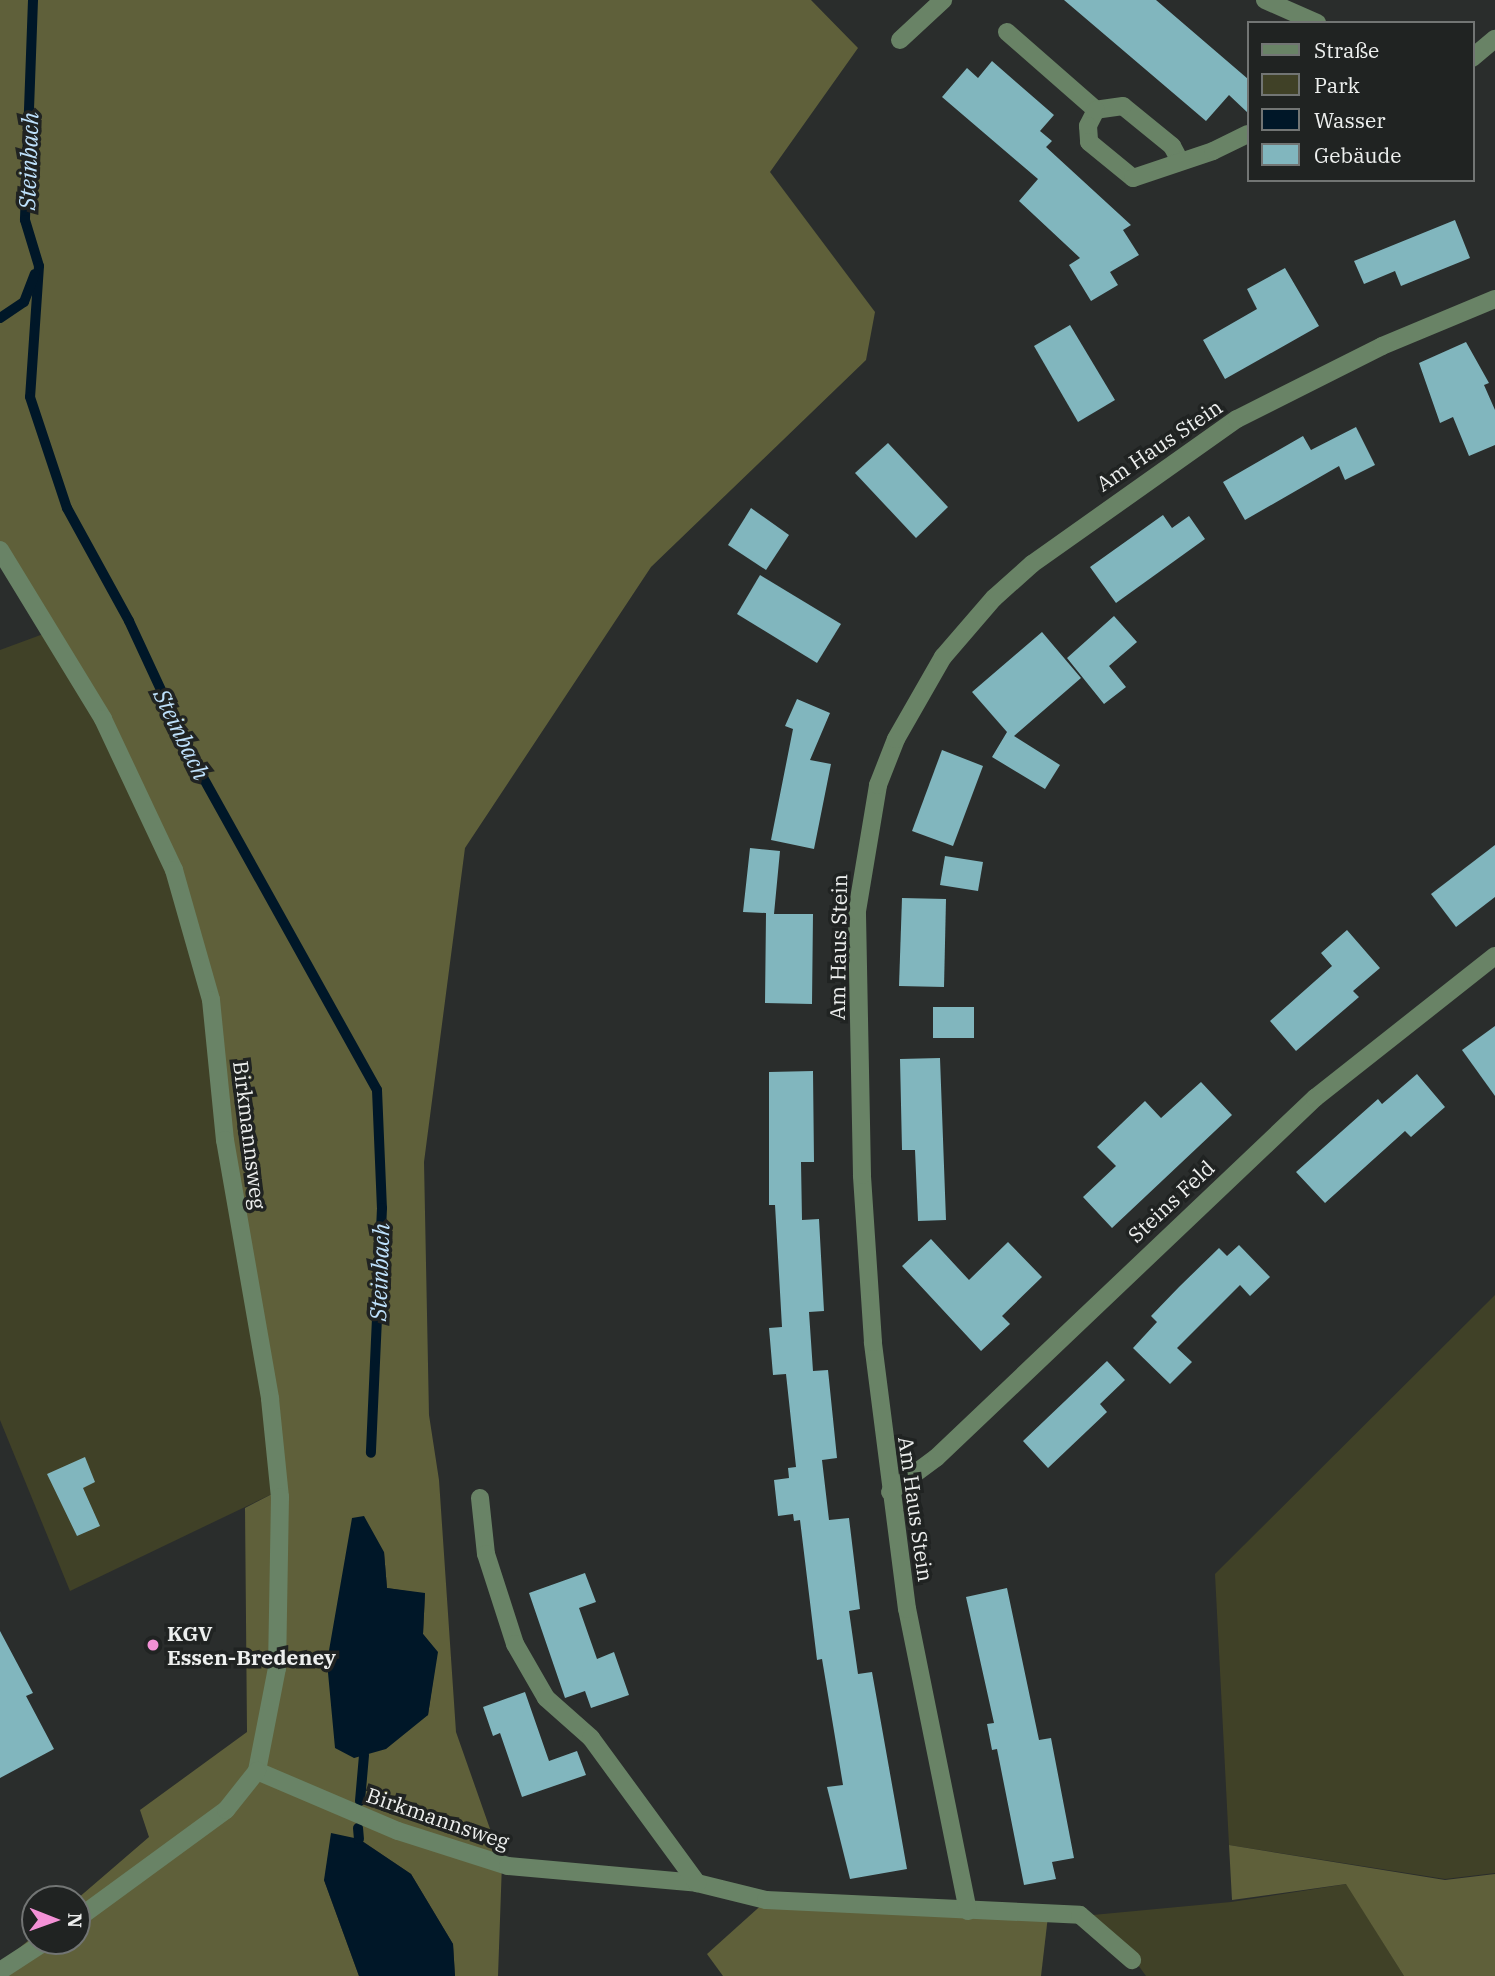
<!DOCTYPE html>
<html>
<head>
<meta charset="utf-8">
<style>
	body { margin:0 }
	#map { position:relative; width:1495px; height:1976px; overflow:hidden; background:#2a2d2c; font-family:"IBM Plex Serif",serif }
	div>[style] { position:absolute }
	.green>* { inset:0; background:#404127 }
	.forest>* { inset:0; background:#5f603a }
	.water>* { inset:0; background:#001728 }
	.stream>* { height:10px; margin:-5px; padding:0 5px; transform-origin:5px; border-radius:5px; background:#001728 }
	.building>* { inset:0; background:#81b6be }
	.minor>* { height:18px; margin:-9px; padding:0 9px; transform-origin:9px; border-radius:9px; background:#698366 }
	.dots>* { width:19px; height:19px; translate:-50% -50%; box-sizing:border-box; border:4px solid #202322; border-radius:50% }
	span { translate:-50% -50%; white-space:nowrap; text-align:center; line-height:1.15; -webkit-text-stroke:7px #202322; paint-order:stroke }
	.street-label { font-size:21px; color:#edefee }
	.poi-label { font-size:21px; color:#edefee; font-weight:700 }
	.left { translate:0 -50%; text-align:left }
	.water-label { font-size:23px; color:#bfe2fd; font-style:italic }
	.legend { position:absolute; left:1247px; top:21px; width:228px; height:161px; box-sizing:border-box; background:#202322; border:2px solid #727574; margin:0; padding:9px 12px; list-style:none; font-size:21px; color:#edefee }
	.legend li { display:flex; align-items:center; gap:14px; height:35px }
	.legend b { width:35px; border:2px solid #727574 }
	.north { position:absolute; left:21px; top:1885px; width:70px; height:70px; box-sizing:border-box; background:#202322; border:2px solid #727574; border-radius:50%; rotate:91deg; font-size:19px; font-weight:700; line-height:28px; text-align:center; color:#edefee }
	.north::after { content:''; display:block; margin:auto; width:24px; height:32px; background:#f391d6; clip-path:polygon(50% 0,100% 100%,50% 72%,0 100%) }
</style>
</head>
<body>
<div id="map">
	<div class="green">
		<i style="clip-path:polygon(46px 633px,101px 719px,160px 845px,209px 1000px,274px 1493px,70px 1591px,0 1420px,0 650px)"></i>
		<i style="clip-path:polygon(1495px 1295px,1495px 1873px,1445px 1879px,1229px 1845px,1215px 1574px)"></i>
		<i style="clip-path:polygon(1347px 1884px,1404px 1976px,1146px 1976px,1133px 1958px,1082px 1916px,1231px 1902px)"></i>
	</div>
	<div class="forest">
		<i style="clip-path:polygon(evenodd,0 0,811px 0,858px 48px,770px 172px,875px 312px,866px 360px,651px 567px,465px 848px,424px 1162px,429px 1415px,439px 1480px,456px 1732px,502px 1863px,498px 1976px,455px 1976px,453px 1944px,411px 1874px,359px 1839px,324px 1880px,359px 1976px,0 1976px,0 1964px,35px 1935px,35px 1941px,77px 1941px,77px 1899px,149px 1837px,140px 1810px,247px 1732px,245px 1508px,274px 1493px,215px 998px,175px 870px,103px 718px,0 554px,0 0,384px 1552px,387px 1588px,425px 1594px,423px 1634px,437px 1652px,428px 1715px,354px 1758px,384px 1552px)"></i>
		<i style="clip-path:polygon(1229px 1845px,1445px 1880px,1495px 1874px,1495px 1976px,1404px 1976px,1346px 1884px,1232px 1900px)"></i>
		<i style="clip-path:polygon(766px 1901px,1048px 1916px,1041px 1976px,723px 1976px,707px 1954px)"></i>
	</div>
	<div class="water">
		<i style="clip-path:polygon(364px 1516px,384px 1552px,387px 1588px,425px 1593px,423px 1634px,438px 1652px,428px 1715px,386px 1749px,354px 1758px,335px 1748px,327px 1662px,352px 1518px)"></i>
		<i style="clip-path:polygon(331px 1833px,359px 1839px,411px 1874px,453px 1944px,455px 1976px,359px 1976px,324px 1880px)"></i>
	</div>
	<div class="stream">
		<i style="left:33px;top:0;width:220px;rotate:92.1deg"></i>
		<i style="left:25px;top:220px;width:48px;rotate:73.1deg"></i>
		<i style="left:39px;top:266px;width:131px;rotate:93.9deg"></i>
		<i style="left:30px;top:397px;width:117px;rotate:71.6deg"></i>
		<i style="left:67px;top:508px;width:129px;rotate:61.2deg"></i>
		<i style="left:129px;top:621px;width:157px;rotate:65.1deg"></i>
		<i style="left:195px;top:763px;width:374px;rotate:60.9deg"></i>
		<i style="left:377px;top:1090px;width:118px;rotate:87.6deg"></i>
		<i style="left:382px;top:1208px;width:245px;rotate:92.6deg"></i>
		<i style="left:0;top:318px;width:29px;rotate:-34deg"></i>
		<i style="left:24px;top:302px;width:30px;rotate:-69deg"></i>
		<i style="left:360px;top:1801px;width:46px;rotate:-85deg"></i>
		<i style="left:358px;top:1828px;width:11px;rotate:85deg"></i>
	</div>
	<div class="building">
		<i style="clip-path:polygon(1064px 0,1156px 0,1248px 79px,1248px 113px,1229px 95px,1206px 121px)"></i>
		<i style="clip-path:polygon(992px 61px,1054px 115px,1040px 131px,1052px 141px,1046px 147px,1131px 225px,1123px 230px,1139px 255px,1110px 272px,1118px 285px,1091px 301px,1069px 265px,1080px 258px,1019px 201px,1038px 179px,942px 97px,967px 68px,978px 78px)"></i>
		<i style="clip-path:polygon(1455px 220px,1470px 258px,1401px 286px,1395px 271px,1364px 284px,1354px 261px)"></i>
		<i style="clip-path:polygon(1285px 268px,1319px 326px,1225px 379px,1203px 340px,1257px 309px,1247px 289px)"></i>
		<i style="clip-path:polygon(1070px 325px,1115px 400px,1078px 422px,1034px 346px)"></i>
		<i style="clip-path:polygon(1466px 342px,1489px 383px,1484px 385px,1495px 410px,1495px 445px,1469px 456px,1453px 417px,1440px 423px,1419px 363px)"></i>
		<i style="clip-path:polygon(1356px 427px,1375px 465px,1345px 480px,1339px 466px,1245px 520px,1223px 482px,1303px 436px,1311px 450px)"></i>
		<i style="clip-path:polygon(888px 443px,948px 507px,916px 538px,855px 473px)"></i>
		<i style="clip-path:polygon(751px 508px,789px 535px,766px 570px,728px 545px)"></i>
		<i style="clip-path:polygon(1163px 515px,1172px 528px,1189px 516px,1205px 539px,1116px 603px,1090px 567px)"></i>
		<i style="clip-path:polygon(760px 575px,841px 624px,817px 663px,737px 614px)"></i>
		<i style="clip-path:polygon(1114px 616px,1137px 642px,1109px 666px,1126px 687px,1104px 704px,1067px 658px)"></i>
		<i style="clip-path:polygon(1042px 632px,1081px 678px,1014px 736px,1060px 765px,1045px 789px,992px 757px,1007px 732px,972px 692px)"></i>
		<i style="clip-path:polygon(797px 699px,830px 713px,810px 760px,831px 764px,814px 849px,771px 840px,793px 729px,785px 726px)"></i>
		<i style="clip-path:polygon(942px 750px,983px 766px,953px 846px,912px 831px)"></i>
		<i style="clip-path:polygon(1495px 845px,1495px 897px,1456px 927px,1431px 894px)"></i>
		<i style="clip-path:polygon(750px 848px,780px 851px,774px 914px,813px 914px,812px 1004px,765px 1003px,766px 913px,743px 912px)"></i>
		<i style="clip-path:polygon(945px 856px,983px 862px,978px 891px,940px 885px)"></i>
		<i style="clip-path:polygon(902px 898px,946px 899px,944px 987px,899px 986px)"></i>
		<i style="clip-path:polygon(1347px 930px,1380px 968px,1353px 991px,1359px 997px,1296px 1051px,1270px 1021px,1332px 966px,1321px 953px)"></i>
		<i style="clip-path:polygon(933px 1007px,974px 1007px,974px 1038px,933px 1038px)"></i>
		<i style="clip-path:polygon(1495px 1026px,1495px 1096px,1462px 1050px)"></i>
		<i style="clip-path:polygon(940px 1058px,946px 1220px,918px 1221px,915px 1150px,902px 1150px,900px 1059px)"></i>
		<i style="clip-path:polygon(813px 1071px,814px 1162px,801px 1162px,802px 1220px,819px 1219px,824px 1311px,809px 1312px,813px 1371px,828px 1370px,837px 1458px,822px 1460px,829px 1520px,849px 1518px,860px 1609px,849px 1611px,858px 1674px,872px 1672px,907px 1869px,850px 1879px,827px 1787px,843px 1785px,822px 1659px,817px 1660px,800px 1520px,794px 1521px,793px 1514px,778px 1516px,774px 1480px,789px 1478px,788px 1468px,796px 1467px,786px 1374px,773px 1375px,769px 1328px,782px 1327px,775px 1205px,769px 1205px,769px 1072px)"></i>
		<i style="clip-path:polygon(1417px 1074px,1445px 1107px,1411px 1137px,1405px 1131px,1325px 1203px,1296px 1172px,1378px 1099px,1382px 1104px)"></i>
		<i style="clip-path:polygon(1201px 1082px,1232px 1115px,1112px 1228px,1083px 1197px,1116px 1166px,1097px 1147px,1145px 1101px,1161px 1118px)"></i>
		<i style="clip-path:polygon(931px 1239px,969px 1280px,1008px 1242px,1042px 1277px,1002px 1316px,1010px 1324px,981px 1351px,902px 1266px)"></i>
		<i style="clip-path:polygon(1239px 1245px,1270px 1277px,1250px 1296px,1240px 1285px,1177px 1348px,1192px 1362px,1170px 1384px,1133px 1348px,1157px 1322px,1151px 1316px,1179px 1287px,1219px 1248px,1227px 1256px)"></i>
		<i style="clip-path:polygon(1107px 1361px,1125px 1380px,1100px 1404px,1107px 1412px,1048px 1468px,1023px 1441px)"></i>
		<i style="clip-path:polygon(85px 1457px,95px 1482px,83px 1488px,100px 1526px,77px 1536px,47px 1474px)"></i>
		<i style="clip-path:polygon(585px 1573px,596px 1602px,579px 1608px,597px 1659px,614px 1652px,629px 1695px,591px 1708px,585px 1691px,565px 1698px,529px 1593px)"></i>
		<i style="clip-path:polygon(1007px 1588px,1039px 1740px,1051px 1738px,1074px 1858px,1052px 1862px,1056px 1879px,1024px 1885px,997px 1749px,992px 1750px,987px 1724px,994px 1723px,966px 1597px)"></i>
		<i style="clip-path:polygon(0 1631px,33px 1693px,26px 1696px,54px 1749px,0 1778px)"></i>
		<i style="clip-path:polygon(525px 1692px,549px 1761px,577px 1751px,586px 1775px,522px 1797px,500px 1733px,493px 1736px,483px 1707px)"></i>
	</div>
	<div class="minor">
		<i style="left:1265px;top:0;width:57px;rotate:23.9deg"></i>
		<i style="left:1007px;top:32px;width:118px;rotate:41.2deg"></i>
		<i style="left:900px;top:40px;width:59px;rotate:-42.9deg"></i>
		<i style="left:1472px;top:58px;width:30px;rotate:-40deg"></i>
		<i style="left:1180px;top:161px;width:17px;rotate:-118deg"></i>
		<i style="left:1172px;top:146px;width:63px;rotate:-140.8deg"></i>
		<i style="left:1123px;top:106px;width:27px;rotate:172deg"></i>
		<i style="left:1096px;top:110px;width:18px;rotate:117deg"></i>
		<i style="left:1088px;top:126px;width:16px;rotate:86deg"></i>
		<i style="left:1089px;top:142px;width:57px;rotate:39.3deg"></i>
		<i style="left:1133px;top:178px;width:84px;rotate:-18.6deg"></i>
		<i style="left:1213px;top:151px;width:39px;rotate:-26deg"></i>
		<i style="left:0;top:550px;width:198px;rotate:58.6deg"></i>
		<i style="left:103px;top:719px;width:167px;rotate:64.8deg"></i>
		<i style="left:174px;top:870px;width:135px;rotate:74.1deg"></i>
		<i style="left:211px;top:1000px;width:141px;rotate:84.3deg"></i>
		<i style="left:225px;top:1140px;width:263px;rotate:80.1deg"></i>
		<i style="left:270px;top:1399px;width:99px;rotate:84.2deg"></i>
		<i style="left:280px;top:1497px;width:171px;rotate:91deg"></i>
		<i style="left:277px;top:1668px;width:105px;rotate:101deg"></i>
		<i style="left:257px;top:1771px;width:153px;rotate:23.1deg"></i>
		<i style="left:398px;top:1831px;width:115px;rotate:17.7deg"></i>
		<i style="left:508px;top:1866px;width:190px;rotate:5.1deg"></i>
		<i style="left:697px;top:1883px;width:71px;rotate:13.8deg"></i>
		<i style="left:766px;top:1900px;width:314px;rotate:2.7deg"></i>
		<i style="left:1080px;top:1915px;width:69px;rotate:40.9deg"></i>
		<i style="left:890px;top:1492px;width:57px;rotate:-36.5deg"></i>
		<i style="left:936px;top:1458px;width:523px;rotate:-43.53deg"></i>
		<i style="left:1315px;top:1098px;width:229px;rotate:-38.3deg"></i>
		<i style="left:480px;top:1498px;width:56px;rotate:83.9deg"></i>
		<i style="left:486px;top:1554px;width:95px;rotate:72.1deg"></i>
		<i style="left:515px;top:1644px;width:62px;rotate:60.1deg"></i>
		<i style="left:546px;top:1698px;width:60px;rotate:41.6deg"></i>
		<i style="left:591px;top:1738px;width:180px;rotate:53.8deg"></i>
		<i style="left:968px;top:1911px;width:308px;rotate:-101.4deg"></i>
		<i style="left:907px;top:1609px;width:269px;rotate:-97.3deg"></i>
		<i style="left:873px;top:1342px;width:167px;rotate:-93.8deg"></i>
		<i style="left:862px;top:1175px;width:264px;rotate:-91.1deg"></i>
		<i style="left:857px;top:911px;width:128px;rotate:-80.5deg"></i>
		<i style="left:878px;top:785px;width:49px;rotate:-68.6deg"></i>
		<i style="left:896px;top:739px;width:95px;rotate:-60.2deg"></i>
		<i style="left:943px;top:657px;width:78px;rotate:-49.2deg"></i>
		<i style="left:994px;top:598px;width:51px;rotate:-41.8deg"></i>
		<i style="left:1032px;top:564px;width:251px;rotate:-35.3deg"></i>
		<i style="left:1237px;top:419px;width:162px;rotate:-26.7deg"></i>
		<i style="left:1382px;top:346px;width:122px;rotate:-22.6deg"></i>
		<i style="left:77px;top:1919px;width:185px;rotate:-36.2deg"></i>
		<i style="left:226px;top:1810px;width:50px;rotate:-51.5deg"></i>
		<i style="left:0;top:1971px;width:55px;rotate:-33.1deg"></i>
	</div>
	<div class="dots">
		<i style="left:153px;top:1645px;background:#f391d6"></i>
	</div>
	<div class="street-label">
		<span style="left:1159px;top:445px;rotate:-34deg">Am Haus Stein</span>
		<span style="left:838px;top:947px;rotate:-89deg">Am Haus Stein</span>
		<span style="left:250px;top:1135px;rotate:83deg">Birkmannsweg</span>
		<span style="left:1171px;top:1201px;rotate:-43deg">Steins Feld</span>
		<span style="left:916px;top:1509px;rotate:82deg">Am Haus Stein</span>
		<span style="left:438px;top:1818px;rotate:19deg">Birkmannsweg</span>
	</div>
	<div class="poi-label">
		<span class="left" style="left:167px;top:1645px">KGV<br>Essen-Bredeney</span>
	</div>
	<div class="water-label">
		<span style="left:28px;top:161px;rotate:-88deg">Steinbach</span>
		<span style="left:182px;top:734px;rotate:64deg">Steinbach</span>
		<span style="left:379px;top:1272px;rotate:-88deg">Steinbach</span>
	</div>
	<ul class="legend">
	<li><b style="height:9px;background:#698366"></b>Straße</li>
	<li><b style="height:19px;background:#404127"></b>Park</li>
	<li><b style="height:19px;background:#001728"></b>Wasser</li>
	<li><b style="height:19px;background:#81b6be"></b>Gebäude</li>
	</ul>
	<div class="north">N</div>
</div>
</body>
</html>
